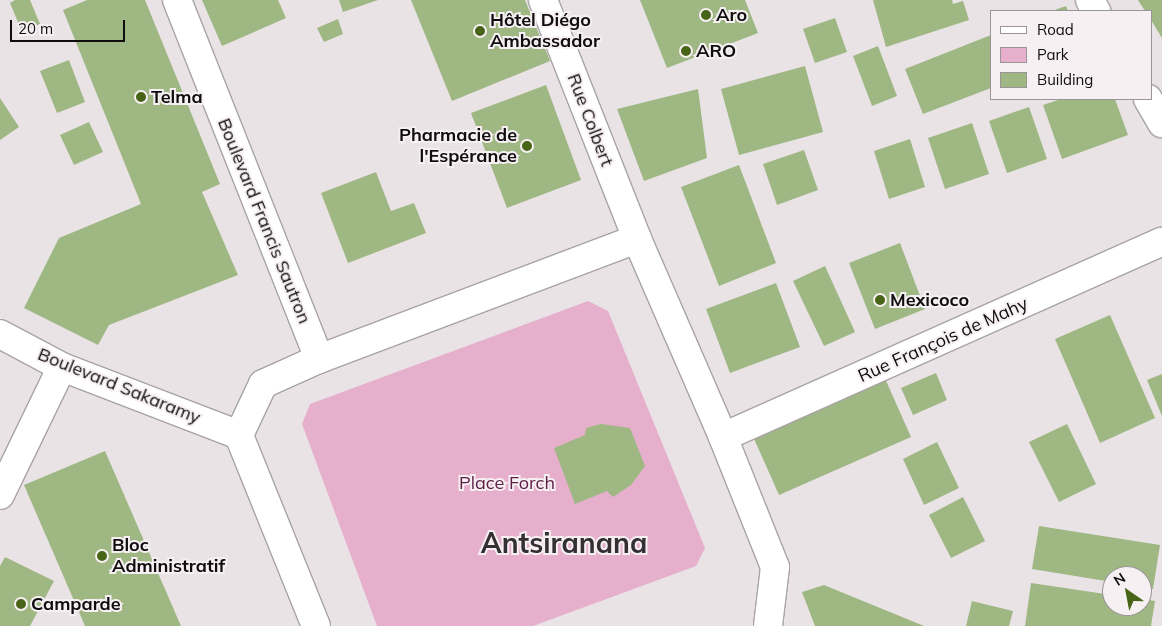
<!DOCTYPE html>
<html>
<head>
<meta charset="utf-8">
<style>
	body { margin:0 }
	#map { position:relative; width:1162px; height:626px; overflow:hidden; background:#e9e3e6; font-family:Mulish,sans-serif }
	div>[style] { position:absolute }
	.green>* { inset:0; background:#e6afcc }
	.building>* { inset:0; background:#9fb783 }
	.roads { filter:drop-shadow(1px 0 #a8a3a5) drop-shadow(-1px 0 #a8a3a5) drop-shadow(0 1px #a8a3a5) drop-shadow(0 -1px #a8a3a5) }
	.street>* { height:28px; margin:-14px; padding:0 14px; transform-origin:14px; border-radius:14px; background:#fff }
	.secondary>* { height:28px; margin:-14px; padding:0 14px; transform-origin:14px; border-radius:14px; background:#fff }
	.dots>* { width:14px; height:14px; translate:-50% -50%; box-sizing:border-box; border:2px solid #f6f0f3; border-radius:50% }
	span { translate:-50% -50%; white-space:nowrap; text-align:center; line-height:1.15; -webkit-text-stroke:4px #f6f0f3; paint-order:stroke }
	.poi-label { font-size:18px; color:#0f0d0e; font-weight:700 }
	.left { translate:0 -50%; text-align:left }
	.right { translate:-100% -50%; text-align:right }
	.street-label { font-size:18px; color:#0f0d0e }
	.park-label { font-size:18px; color:#5d1c45 }
	.town-label { font-size:28px; color:#342f32; font-weight:700 }
	.legend { position:absolute; left:990px; top:10px; width:162px; height:90px; box-sizing:border-box; background:#f6f0f3; border:1px solid #9a9597; margin:0; padding:6px 9px; list-style:none; font-size:15px; color:#0f0d0e }
	.legend li { display:flex; align-items:center; gap:10px; height:25px }
	.legend b { width:25px; border:1px solid #9a9597 }
	.north { position:absolute; left:1102px; top:566px; width:50px; height:50px; box-sizing:border-box; background:#f6f0f3; border:1px solid #9a9597; border-radius:50%; rotate:327deg; font-size:14px; font-weight:700; line-height:20px; text-align:center; color:#0f0d0e }
	.north::after { content:''; display:block; margin:auto; width:18px; height:22px; background:#476417; clip-path:polygon(50% 0,100% 100%,50% 72%,0 100%) }
	.scale { position:absolute; left:10px; top:20px; width:115px; height:22px; box-sizing:border-box; border:2px solid #0f0d0e; border-top:0; padding-left:6px; font-size:15px; line-height:18px; white-space:nowrap; color:#0f0d0e; -webkit-text-stroke:4px #f6f0f3; paint-order:stroke }
</style>
</head>
<body>
<div id="map">
	<div class="green">
		<i style="clip-path:polygon(588px 301px,608px 311px,705px 548px,696px 566px,533px 626px,377px 626px,302px 424px,310px 404px)"></i>
	</div>
	<div class="building">
		<i style="clip-path:polygon(15px 0,30px 0,40px 24px,22px 32px,10px 3px)"></i>
		<i style="clip-path:polygon(87px 0,145px 0,220px 184px,202px 192px,238px 275px,109px 325px,98px 345px,24px 308px,59px 238px,141px 204px,63px 10px)"></i>
		<i style="clip-path:polygon(202px 0,278px 0,286px 18px,222px 46px)"></i>
		<i style="clip-path:polygon(339px 0,378px 0,343px 12px)"></i>
		<i style="clip-path:polygon(411px 0,525px 0,550px 61px,452px 101px)"></i>
		<i style="clip-path:polygon(640px 0,745px 0,758px 33px,667px 68px)"></i>
		<i style="clip-path:polygon(873px 0,952px 0,953px 4px,963px 1px,969px 20px,886px 47px)"></i>
		<i style="clip-path:polygon(1138px 0,1162px 0,1162px 38px,1151px 20px,1151px 11px,1145px 11px)"></i>
		<i style="clip-path:polygon(1066px 6px,1068px 11px,1052px 11px)"></i>
		<i style="clip-path:polygon(835px 18px,847px 52px,815px 63px,803px 29px)"></i>
		<i style="clip-path:polygon(338px 19px,343px 34px,324px 42px,317px 28px)"></i>
		<i style="clip-path:polygon(991px 35px,991px 88px,923px 114px,905px 69px)"></i>
		<i style="clip-path:polygon(878px 46px,897px 96px,872px 106px,853px 56px)"></i>
		<i style="clip-path:polygon(69px 60px,85px 102px,57px 113px,40px 71px)"></i>
		<i style="clip-path:polygon(805px 66px,823px 132px,739px 155px,721px 89px)"></i>
		<i style="clip-path:polygon(546px 85px,581px 180px,507px 208px,471px 113px)"></i>
		<i style="clip-path:polygon(698px 89px,707px 158px,644px 181px,617px 109px)"></i>
		<i style="clip-path:polygon(0 98px,19px 127px,0 140px)"></i>
		<i style="clip-path:polygon(1061px 99px,1115px 99px,1128px 135px,1062px 159px,1043px 105px)"></i>
		<i style="clip-path:polygon(1029px 107px,1047px 159px,1007px 173px,989px 121px)"></i>
		<i style="clip-path:polygon(89px 122px,103px 152px,74px 165px,60px 135px)"></i>
		<i style="clip-path:polygon(972px 123px,989px 174px,945px 189px,928px 138px)"></i>
		<i style="clip-path:polygon(910px 139px,925px 187px,889px 199px,874px 151px)"></i>
		<i style="clip-path:polygon(804px 150px,818px 190px,777px 205px,763px 164px)"></i>
		<i style="clip-path:polygon(739px 165px,776px 263px,719px 286px,681px 187px)"></i>
		<i style="clip-path:polygon(376px 172px,391px 211px,414px 203px,426px 233px,348px 263px,321px 193px)"></i>
		<i style="clip-path:polygon(900px 243px,925px 309px,875px 329px,849px 263px)"></i>
		<i style="clip-path:polygon(825px 266px,855px 332px,824px 346px,793px 281px)"></i>
		<i style="clip-path:polygon(776px 283px,800px 347px,730px 373px,706px 309px)"></i>
		<i style="clip-path:polygon(1110px 315px,1155px 418px,1100px 443px,1055px 339px)"></i>
		<i style="clip-path:polygon(936px 373px,947px 400px,913px 415px,901px 388px)"></i>
		<i style="clip-path:polygon(883px 374px,911px 437px,779px 495px,751px 432px)"></i>
		<i style="clip-path:polygon(1162px 374px,1162px 416px,1147px 380px)"></i>
		<i style="clip-path:polygon(601px 424px,630px 428px,645px 466px,631px 485px,613px 497px,607px 491px,575px 504px,554px 448px,585px 435px,586px 428px)"></i>
		<i style="clip-path:polygon(1067px 424px,1096px 484px,1059px 502px,1029px 442px)"></i>
		<i style="clip-path:polygon(937px 442px,959px 488px,924px 505px,903px 459px)"></i>
		<i style="clip-path:polygon(105px 451px,181px 626px,85px 626px,24px 485px)"></i>
		<i style="clip-path:polygon(963px 497px,985px 541px,951px 558px,929px 515px)"></i>
		<i style="clip-path:polygon(1039px 526px,1160px 545px,1153px 589px,1142px 587px,1142px 576px,1112px 576px,1112px 582px,1032px 569px)"></i>
		<i style="clip-path:polygon(5px 557px,54px 581px,30px 626px,0 626px,0 566px)"></i>
		<i style="clip-path:polygon(1031px 583px,1112px 595px,1112px 606px,1142px 606px,1142px 599px,1155px 601px,1151px 626px,1025px 626px)"></i>
		<i style="clip-path:polygon(824px 585px,924px 626px,815px 626px,802px 592px)"></i>
		<i style="clip-path:polygon(972px 601px,1013px 611px,1009px 626px,966px 626px)"></i>
	</div>
	<div class="roads">
		<div class="street">
			<i style="left:177px;top:0;width:386px;rotate:68.4deg"></i>
			<i style="left:1090px;top:0;width:13px;rotate:61deg"></i>
			<i style="left:1148px;top:99px;width:28px;rotate:60deg"></i>
			<i style="left:0;top:334px;width:70px;rotate:28deg"></i>
			<i style="left:62px;top:367px;width:190px;rotate:21deg"></i>
			<i style="left:723px;top:437px;width:480px;rotate:-24deg"></i>
			<i style="left:0;top:495px;width:142px;rotate:-64.2deg"></i>
		</div>
		<div class="secondary">
			<i style="left:543px;top:0;width:257px;rotate:68.5deg"></i>
			<i style="left:637px;top:239px;width:216px;rotate:66.5deg"></i>
			<i style="left:723px;top:437px;width:140px;rotate:68.2deg"></i>
			<i style="left:775px;top:567px;width:59px;rotate:96.8deg"></i>
			<i style="left:316px;top:626px;width:206px;rotate:-112deg"></i>
			<i style="left:239px;top:435px;width:56px;rotate:-64.8deg"></i>
			<i style="left:263px;top:384px;width:61px;rotate:-24.1deg"></i>
			<i style="left:319px;top:359px;width:340px;rotate:-20.7deg"></i>
		</div>
	</div>
	<div class="dots">
		<i style="left:706px;top:15px;background:#476417"></i>
		<i style="left:480px;top:31px;background:#476417"></i>
		<i style="left:686px;top:51px;background:#476417"></i>
		<i style="left:141px;top:97px;background:#476417"></i>
		<i style="left:527px;top:146px;background:#476417"></i>
		<i style="left:880px;top:300px;background:#476417"></i>
		<i style="left:102px;top:556px;background:#476417"></i>
		<i style="left:21px;top:604px;background:#476417"></i>
	</div>
	<div class="poi-label">
		<span class="left" style="left:716px;top:15px">Aro</span>
		<span class="left" style="left:490px;top:31px">Hôtel Diégo<br>Ambassador</span>
		<span class="left" style="left:696px;top:51px">ARO</span>
		<span class="left" style="left:151px;top:97px">Telma</span>
		<span class="right" style="left:517px;top:146px">Pharmacie de<br>l'Espérance</span>
		<span class="left" style="left:890px;top:300px">Mexicoco</span>
		<span class="left" style="left:112px;top:556px">Bloc<br>Administratif</span>
		<span class="left" style="left:31px;top:604px">Camparde</span>
	</div>
	<div class="street-label">
		<span style="left:590px;top:120px;rotate:69deg">Rue Colbert</span>
		<span style="left:264px;top:221px;rotate:68deg">Boulevard Francis Sautron</span>
		<span style="left:943px;top:340px;rotate:-24deg">Rue François de Mahy</span>
		<span style="left:119px;top:386px;rotate:22deg">Boulevard Sakaramy</span>
	</div>
	<div class="park-label">
		<span style="left:507px;top:483px">Place Forch</span>
	</div>
	<div class="town-label">
		<span style="left:564px;top:543px">Antsiranana</span>
	</div>
	<ul class="legend">
	<li><b style="height:6px;background:#fff"></b>Road</li>
	<li><b style="height:14px;background:#e6afcc"></b>Park</li>
	<li><b style="height:14px;background:#9fb783"></b>Building</li>
	</ul>
	<div class="north">N</div>
	<div class="scale">20 m</div>
</div>
</body>
</html>
